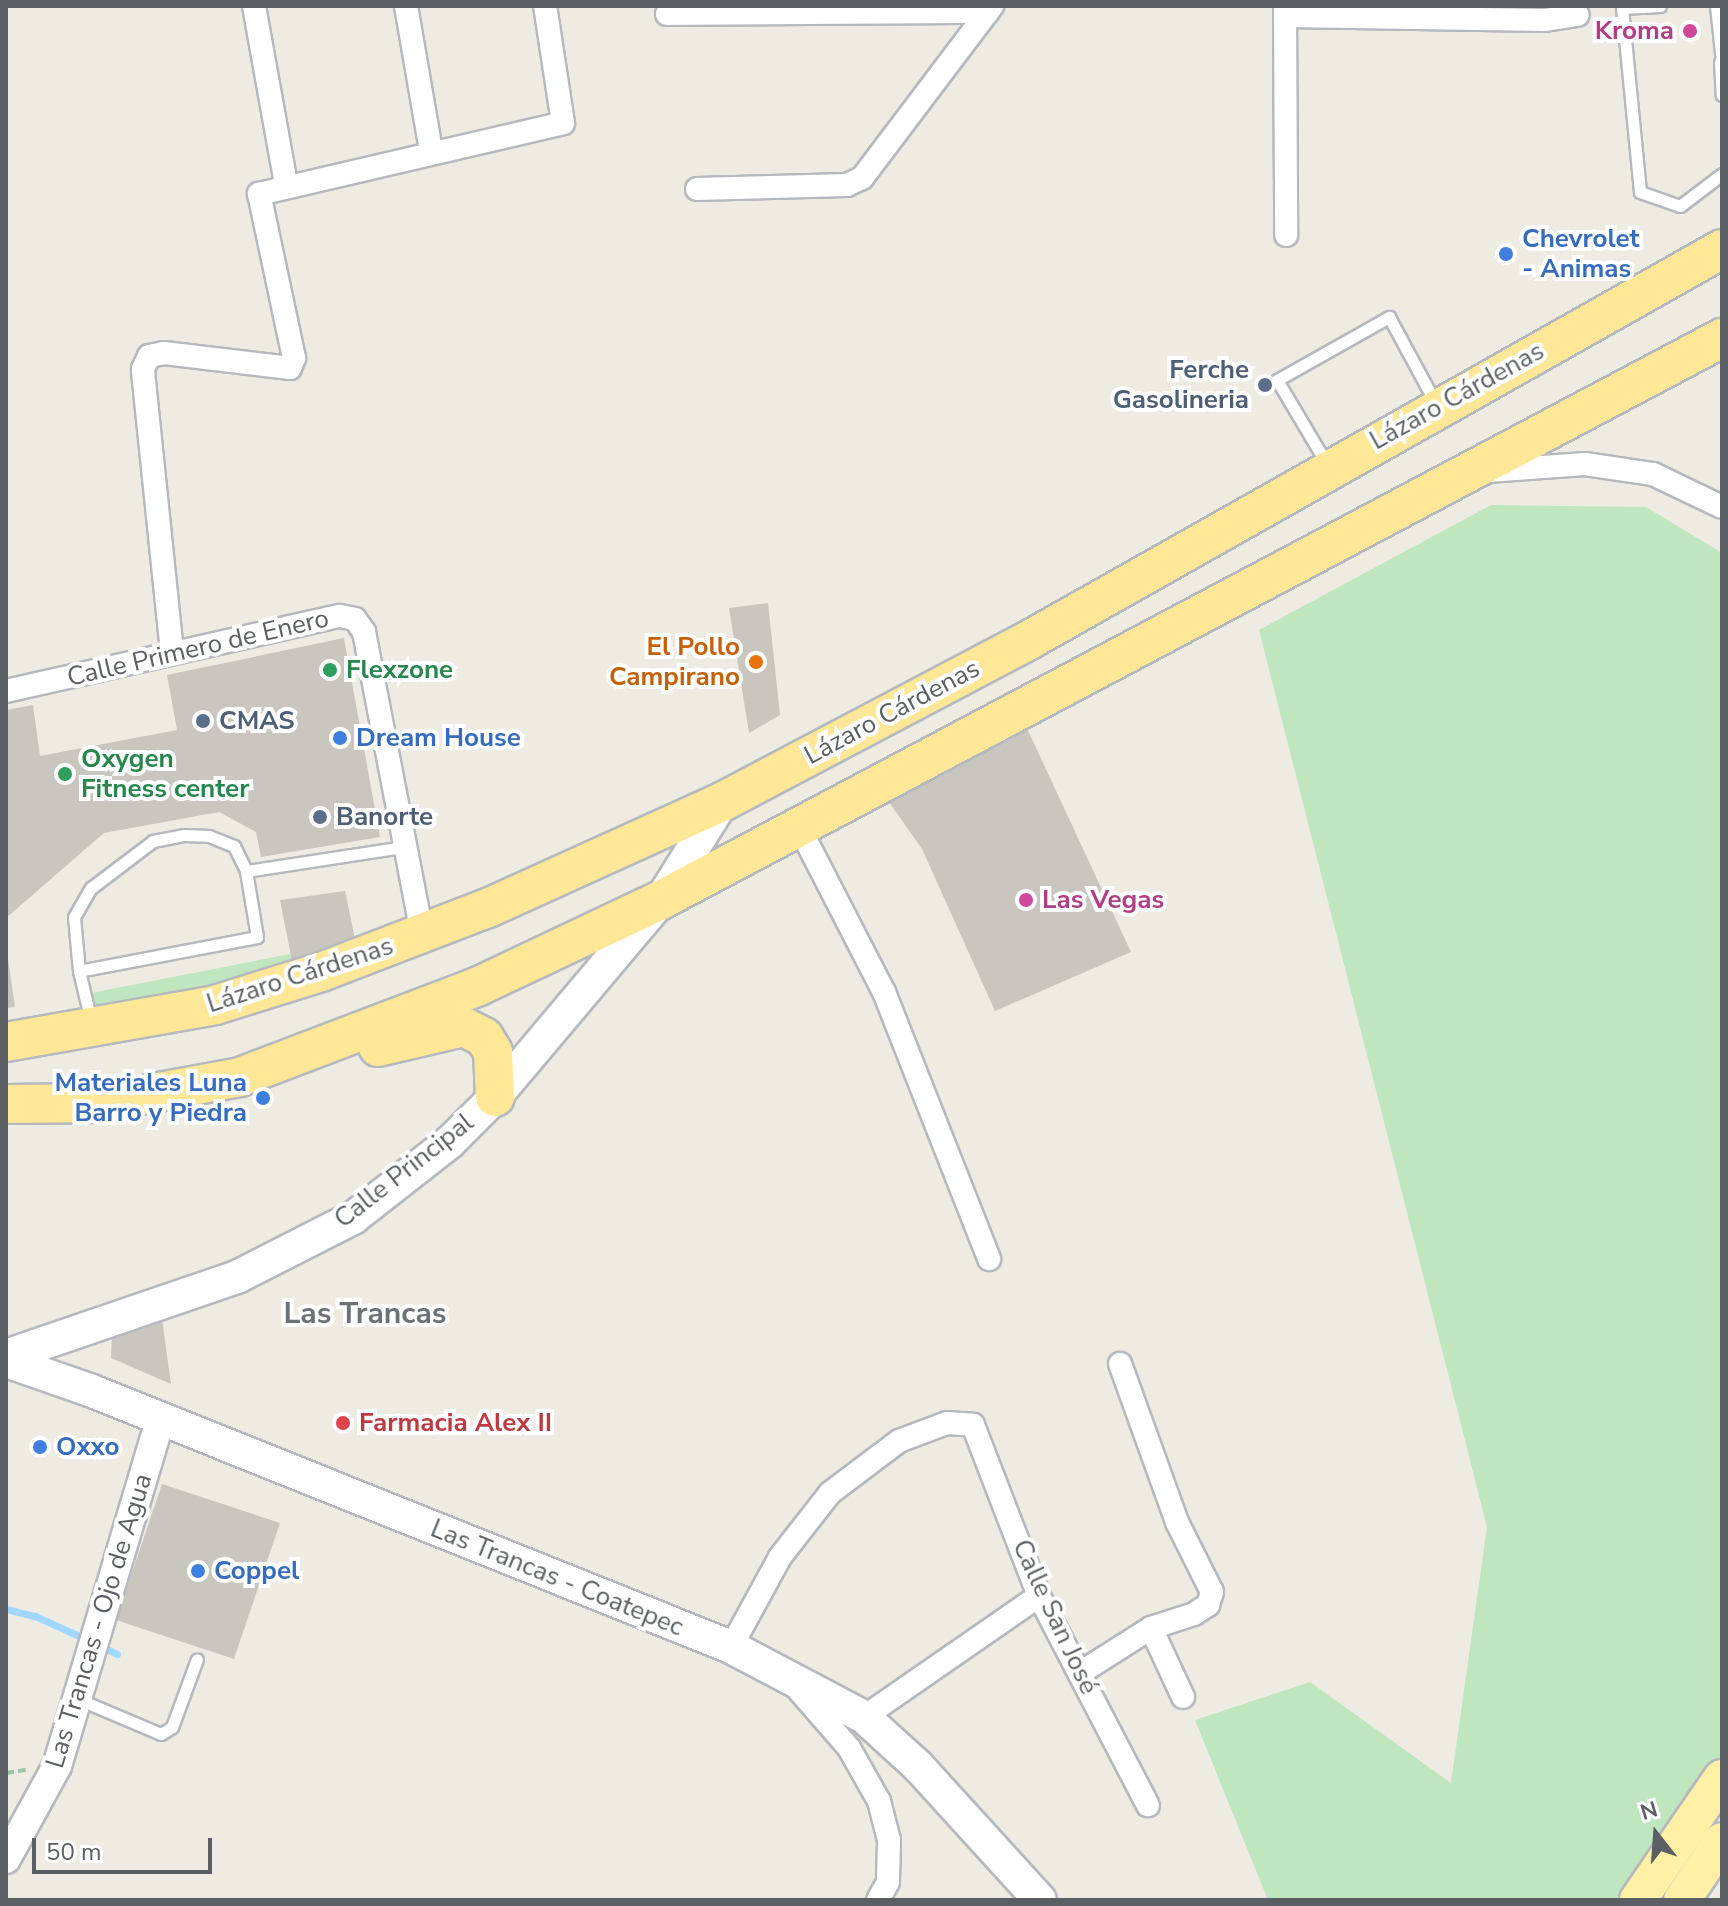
<!DOCTYPE html>
<html>
<head>
<meta charset="utf-8">
<style>
	body { margin:0 }
	#map { position:relative; width:1728px; height:1906px; overflow:hidden; background:#eeebe3; font-family:"Nunito Sans",sans-serif }
	div>[style] { position:absolute }
	.green>* { inset:0; background:#bfe6bf }
	.stream>* { height:7px; margin:-3.5px; padding:0 3.5px; transform-origin:3.5px; border-radius:3.5px; background:#a1d7ff }
	.building>* { inset:0; background:#c9c6c0 }
	.path>* { height:4px; margin-top:-2px; transform-origin:0; background:repeating-linear-gradient(90deg,#97c5a3 0 8px,transparent 0 12px) }
	.roads { filter:drop-shadow(2px 0 #b5b9bd) drop-shadow(-2px 0 #b5b9bd) drop-shadow(0 2px #b5b9bd) drop-shadow(0 -2px #b5b9bd) }
	.service>* { height:11px; margin:-5.5px; padding:0 5.5px; transform-origin:5.5px; border-radius:5.5px; background:#fff }
	.minor>* { height:22px; margin:-11px; padding:0 11px; transform-origin:11px; border-radius:11px; background:#fff }
	.tertiary>* { height:28px; margin:-14px; padding:0 14px; transform-origin:14px; border-radius:14px; background:#fff }
	.secondary>* { height:32px; margin:-16px; padding:0 16px; transform-origin:16px; border-radius:16px; background:#fff }
	.primary>* { height:36px; margin:-18px; padding:0 18px; transform-origin:18px; border-radius:18px; background:#fff0a6 }
	.trunk>* { height:38px; margin:-19px; padding:0 19px; transform-origin:19px; border-radius:19px; background:#fee898 }
	.dots>* { width:22px; height:22px; translate:-50% -50%; box-sizing:border-box; border:4px solid #fff; border-radius:50% }
	span { translate:-50% -50%; white-space:nowrap; text-align:center; line-height:1.15; -webkit-text-stroke:8px #fff; paint-order:stroke }
	.hotel-label { font-size:26px; color:#b23c85; font-weight:700 }
	.right { translate:-100% -50%; text-align:right }
	.left { translate:0 -50%; text-align:left }
	.shop-label { font-size:26px; color:#366cbe; font-weight:700 }
	.service-label { font-size:26px; color:#4e5e75; font-weight:700 }
	.street-label { font-size:26px; color:#5b5f63 }
	.food-label { font-size:26px; color:#c56008; font-weight:700 }
	.leisure-label { font-size:26px; color:#27864d; font-weight:700 }
	.health-label { font-size:26px; color:#be3a42; font-weight:700 }
	.quarter-label { font-size:30px; color:#6c7176; font-weight:700 }
	.frame { position:absolute; inset:0; border:8px solid #5b5f63; pointer-events:none }
	.north { position:absolute; left:1616px; top:1794px; width:80px; height:80px; -webkit-text-stroke:6px #fff; paint-order:stroke; rotate:343deg; font-size:22px; font-weight:700; line-height:32px; text-align:center; color:#5b5f63 }
	.north::after { content:''; display:block; margin:auto; width:28px; height:36px; background:#5b5f63; clip-path:polygon(50% 0,100% 100%,50% 72%,0 100%) }
	.scale { position:absolute; left:32px; top:1838px; width:180px; height:36px; box-sizing:border-box; border:4px solid #5b5f63; border-top:0; padding-left:10px; font-size:24px; line-height:28px; white-space:nowrap; color:#5b5f63; -webkit-text-stroke:6px #fff; paint-order:stroke }
</style>
</head>
<body>
<div id="map">
	<div class="green">
		<i style="clip-path:polygon(1491px 505px,1646px 507px,1722px 553px,1722px 1770px,1630px 1900px,1268px 1900px,1195px 1720px,1310px 1682px,1451px 1783px,1487px 1527px,1259px 630px)"></i>
		<i style="clip-path:polygon(290px 954px,294px 972px,95px 1016px,91px 993px)"></i>
	</div>
	<div class="stream">
		<i style="left:6px;top:1609px;width:30px;rotate:14deg"></i>
		<i style="left:35px;top:1616px;width:60px;rotate:24.4deg"></i>
		<i style="left:101px;top:1646px;width:18px;rotate:27deg"></i>
	</div>
	<div class="building">
		<i style="clip-path:polygon(768px 603px,780px 715px,749px 733px,729px 608px)"></i>
		<i style="clip-path:polygon(344px 638px,380px 837px,261px 857px,256px 832px,219px 812px,104px 833px,6px 918px,6px 710px,33px 705px,40px 756px,177px 730px,167px 675px)"></i>
		<i style="clip-path:polygon(1025px 724px,1131px 952px,995px 1011px,922px 849px,884px 795px)"></i>
		<i style="clip-path:polygon(345px 891px,357px 949px,294px 972px,280px 900px)"></i>
		<i style="clip-path:polygon(6px 959px,8px 959px,15px 1007px,6px 1008px)"></i>
		<i style="clip-path:polygon(162px 1319px,171px 1384px,111px 1358px,112px 1333px)"></i>
		<i style="clip-path:polygon(162px 1484px,280px 1523px,234px 1659px,116px 1620px)"></i>
	</div>
	<div class="path">
		<i style="left:6px;top:1773px;width:20px;rotate:-9deg"></i>
	</div>
	<div class="roads">
		<div class="service">
			<i style="left:1660px;top:6px;width:38px;rotate:177deg"></i>
			<i style="left:1622px;top:8px;width:185px;rotate:84.4deg"></i>
			<i style="left:1640px;top:192px;width:42px;rotate:19.3deg"></i>
			<i style="left:1680px;top:206px;width:53px;rotate:-37.3deg"></i>
			<i style="left:1716px;top:6px;width:56px;rotate:83.9deg"></i>
			<i style="left:1720px;top:62px;width:33px;rotate:87deg"></i>
			<i style="left:1328px;top:466px;width:100px;rotate:-120.7deg"></i>
			<i style="left:1277px;top:380px;width:129px;rotate:-29.4deg"></i>
			<i style="left:1389px;top:317px;width:99px;rotate:61.6deg"></i>
			<i style="left:184px;top:835px;width:25px;rotate:2deg"></i>
			<i style="left:209px;top:836px;width:27px;rotate:22deg"></i>
			<i style="left:234px;top:846px;width:28px;rotate:64deg"></i>
			<i style="left:246px;top:871px;width:67px;rotate:80.5deg"></i>
			<i style="left:257px;top:937px;width:181px;rotate:169.2deg"></i>
			<i style="left:79px;top:971px;width:54px;rotate:-95.3deg"></i>
			<i style="left:74px;top:917px;width:34px;rotate:-60deg"></i>
			<i style="left:91px;top:888px;width:78px;rotate:-37.2deg"></i>
			<i style="left:153px;top:841px;width:32px;rotate:-11deg"></i>
			<i style="left:246px;top:871px;width:159px;rotate:-8.7deg"></i>
			<i style="left:79px;top:971px;width:51px;rotate:76.5deg"></i>
			<i style="left:78px;top:1699px;width:90px;rotate:22.9deg"></i>
			<i style="left:161px;top:1734px;width:13px;rotate:-32deg"></i>
			<i style="left:172px;top:1727px;width:72px;rotate:-69.8deg"></i>
		</div>
		<div class="minor">
			<i style="left:254px;top:6px;width:181px;rotate:79.8deg"></i>
			<i style="left:406px;top:6px;width:147px;rotate:80.2deg"></i>
			<i style="left:1285px;top:6px;width:229px;rotate:89.7deg"></i>
			<i style="left:667px;top:14px;width:321px;rotate:-0.4deg"></i>
			<i style="left:1285px;top:16px;width:260px;rotate:0.9deg"></i>
			<i style="left:1545px;top:20px;width:33px;rotate:-9deg"></i>
			<i style="left:697px;top:189px;width:150px;rotate:-1.5deg"></i>
			<i style="left:847px;top:185px;width:17px;rotate:-25deg"></i>
			<i style="left:862px;top:178px;width:216px;rotate:-52.9deg"></i>
			<i style="left:1488px;top:471px;width:97px;rotate:-4.1deg"></i>
			<i style="left:1585px;top:464px;width:69px;rotate:8.4deg"></i>
			<i style="left:1653px;top:474px;width:76px;rotate:25.6deg"></i>
			<i style="left:172px;top:652px;width:284px;rotate:-95.9deg"></i>
			<i style="left:143px;top:369px;width:14px;rotate:-65deg"></i>
			<i style="left:149px;top:356px;width:15px;rotate:-11deg"></i>
			<i style="left:164px;top:353px;width:127px;rotate:6.8deg"></i>
			<i style="left:290px;top:368px;width:11px;rotate:-68deg"></i>
			<i style="left:294px;top:358px;width:168px;rotate:-102deg"></i>
			<i style="left:259px;top:194px;width:312px;rotate:-13.1deg"></i>
			<i style="left:563px;top:123px;width:118px;rotate:-98.7deg"></i>
			<i style="left:6px;top:691px;width:342px;rotate:-12.7deg"></i>
			<i style="left:340px;top:616px;width:15px;rotate:11deg"></i>
			<i style="left:355px;top:619px;width:16px;rotate:55deg"></i>
			<i style="left:364px;top:632px;width:308px;rotate:79.1deg"></i>
			<i style="left:797px;top:823px;width:190px;rotate:62.8deg"></i>
			<i style="left:884px;top:992px;width:287px;rotate:68.5deg"></i>
			<i style="left:1151px;top:1628px;width:76px;rotate:65.1deg"></i>
			<i style="left:731px;top:1647px;width:102px;rotate:-61.4deg"></i>
			<i style="left:780px;top:1557px;width:81px;rotate:-52deg"></i>
			<i style="left:830px;top:1493px;width:86px;rotate:-37deg"></i>
			<i style="left:899px;top:1441px;width:51px;rotate:-20.6deg"></i>
			<i style="left:947px;top:1423px;width:26px;rotate:4deg"></i>
			<i style="left:973px;top:1425px;width:183px;rotate:68.9deg"></i>
			<i style="left:1039px;top:1596px;width:236px;rotate:62.5deg"></i>
			<i style="left:1080px;top:1673px;width:84px;rotate:-32.4deg"></i>
			<i style="left:1151px;top:1628px;width:45px;rotate:-18deg"></i>
			<i style="left:1194px;top:1614px;width:17px;rotate:-33deg"></i>
			<i style="left:1208px;top:1605px;width:14px;rotate:-73deg"></i>
			<i style="left:1212px;top:1592px;width:78px;rotate:-116.6deg"></i>
			<i style="left:1177px;top:1522px;width:168px;rotate:-109.8deg"></i>
			<i style="left:796px;top:1687px;width:81px;rotate:49deg"></i>
			<i style="left:849px;top:1748px;width:61px;rotate:60.5deg"></i>
			<i style="left:879px;top:1801px;width:40px;rotate:75.6deg"></i>
			<i style="left:889px;top:1840px;width:42px;rotate:91.4deg"></i>
			<i style="left:888px;top:1882px;width:21px;rotate:119deg"></i>
			<i style="left:864px;top:1717px;width:213px;rotate:-34.7deg"></i>
		</div>
		<div class="tertiary">
			<i style="left:6px;top:1859px;width:106px;rotate:-61.3deg"></i>
			<i style="left:57px;top:1766px;width:360px;rotate:-73.4deg"></i>
		</div>
		<div class="secondary">
			<i style="left:6px;top:1356px;width:246px;rotate:-18.9deg"></i>
			<i style="left:239px;top:1276px;width:128px;rotate:-27deg"></i>
			<i style="left:353px;top:1218px;width:123px;rotate:-38.1deg"></i>
			<i style="left:450px;top:1142px;width:64px;rotate:-45deg"></i>
			<i style="left:495px;top:1097px;width:258px;rotate:-49.9deg"></i>
			<i style="left:661px;top:900px;width:115px;rotate:-58.1deg"></i>
			<i style="left:6px;top:1361px;width:91px;rotate:19.2deg"></i>
			<i style="left:92px;top:1391px;width:688px;rotate:21.83deg"></i>
			<i style="left:731px;top:1647px;width:150px;rotate:27.8deg"></i>
			<i style="left:864px;top:1717px;width:73px;rotate:42.2deg"></i>
			<i style="left:918px;top:1766px;width:181px;rotate:47.7deg"></i>
		</div>
		<div class="primary">
			<i style="left:1638px;top:1900px;width:148px;rotate:-55.5deg"></i>
			<i style="left:1682px;top:1900px;width:71px;rotate:-55.9deg"></i>
		</div>
		<div class="trunk">
			<i style="left:6px;top:1042px;width:212px;rotate:-10deg"></i>
			<i style="left:215px;top:1005px;width:111px;rotate:-17.3deg"></i>
			<i style="left:321px;top:972px;width:179px;rotate:-21deg"></i>
			<i style="left:488px;top:908px;width:257px;rotate:-24.4deg"></i>
			<i style="left:722px;top:802px;width:349px;rotate:-27.8deg"></i>
			<i style="left:1031px;top:639px;width:793px;rotate:-29.44deg"></i>
			<i style="left:378px;top:1047px;width:88px;rotate:-13.1deg"></i>
			<i style="left:464px;top:1027px;width:22px;rotate:27deg"></i>
			<i style="left:484px;top:1037px;width:17px;rotate:59deg"></i>
			<i style="left:493px;top:1052px;width:45px;rotate:87.5deg"></i>
			<i style="left:6px;top:1104px;width:93px;rotate:-0.6deg"></i>
			<i style="left:99px;top:1103px;width:143px;rotate:-10.4deg"></i>
			<i style="left:240px;top:1077px;width:256px;rotate:-20.8deg"></i>
			<i style="left:479px;top:986px;width:201px;rotate:-25.3deg"></i>
			<i style="left:661px;top:900px;width:1201px;rotate:-27.91deg"></i>
		</div>
	</div>
	<div class="dots">
		<i style="left:1690px;top:31px;background:#d1479c"></i>
		<i style="left:1506px;top:254px;background:#3f7fe0"></i>
		<i style="left:1265px;top:385px;background:#5c6f8a"></i>
		<i style="left:756px;top:662px;background:#e8710a"></i>
		<i style="left:330px;top:670px;background:#2e9e5b"></i>
		<i style="left:203px;top:721px;background:#5c6f8a"></i>
		<i style="left:340px;top:738px;background:#3f7fe0"></i>
		<i style="left:65px;top:774px;background:#2e9e5b"></i>
		<i style="left:320px;top:817px;background:#5c6f8a"></i>
		<i style="left:1026px;top:900px;background:#d1479c"></i>
		<i style="left:263px;top:1098px;background:#3f7fe0"></i>
		<i style="left:343px;top:1423px;background:#e0444e"></i>
		<i style="left:40px;top:1447px;background:#3f7fe0"></i>
		<i style="left:198px;top:1571px;background:#3f7fe0"></i>
	</div>
	<div class="hotel-label">
		<span class="right" style="left:1674px;top:31px">Kroma</span>
		<span class="left" style="left:1042px;top:900px">Las Vegas</span>
	</div>
	<div class="shop-label">
		<span class="left" style="left:1522px;top:254px">Chevrolet<br>- Animas</span>
		<span class="left" style="left:356px;top:738px">Dream House</span>
		<span class="right" style="left:247px;top:1098px">Materiales Luna<br>Barro y Piedra</span>
		<span class="left" style="left:56px;top:1447px">Oxxo</span>
		<span class="left" style="left:214px;top:1571px">Coppel</span>
	</div>
	<div class="service-label">
		<span class="right" style="left:1249px;top:385px">Ferche<br>Gasolineria</span>
		<span class="left" style="left:219px;top:721px">CMAS</span>
		<span class="left" style="left:336px;top:817px">Banorte</span>
	</div>
	<div class="street-label">
		<span style="left:1457px;top:396px;rotate:-29deg">Lázaro Cárdenas</span>
		<span style="left:198px;top:648px;rotate:-13deg">Calle Primero de Enero</span>
		<span style="left:892px;top:712px;rotate:-28deg">Lázaro Cárdenas</span>
		<span style="left:300px;top:975px;rotate:-18deg">Lázaro Cárdenas</span>
		<span style="left:404px;top:1171px;rotate:-38deg">Calle Principal</span>
		<span style="left:557px;top:1578px;rotate:22deg">Las Trancas - Coatepec</span>
		<span style="left:1055px;top:1617px;rotate:65deg">Calle San José</span>
		<span style="left:99px;top:1621px;rotate:-73deg">Las Trancas - Ojo de Agua</span>
	</div>
	<div class="food-label">
		<span class="right" style="left:740px;top:662px">El Pollo<br>Campirano</span>
	</div>
	<div class="leisure-label">
		<span class="left" style="left:346px;top:670px">Flexzone</span>
		<span class="left" style="left:81px;top:774px">Oxygen<br>Fitness center</span>
	</div>
	<div class="health-label">
		<span class="left" style="left:359px;top:1423px">Farmacia Alex II</span>
	</div>
	<div class="quarter-label">
		<span style="left:365px;top:1314px">Las Trancas</span>
	</div>
	<div class="frame"></div>
	<div class="north">N</div>
	<div class="scale">50 m</div>
</div>
</body>
</html>
